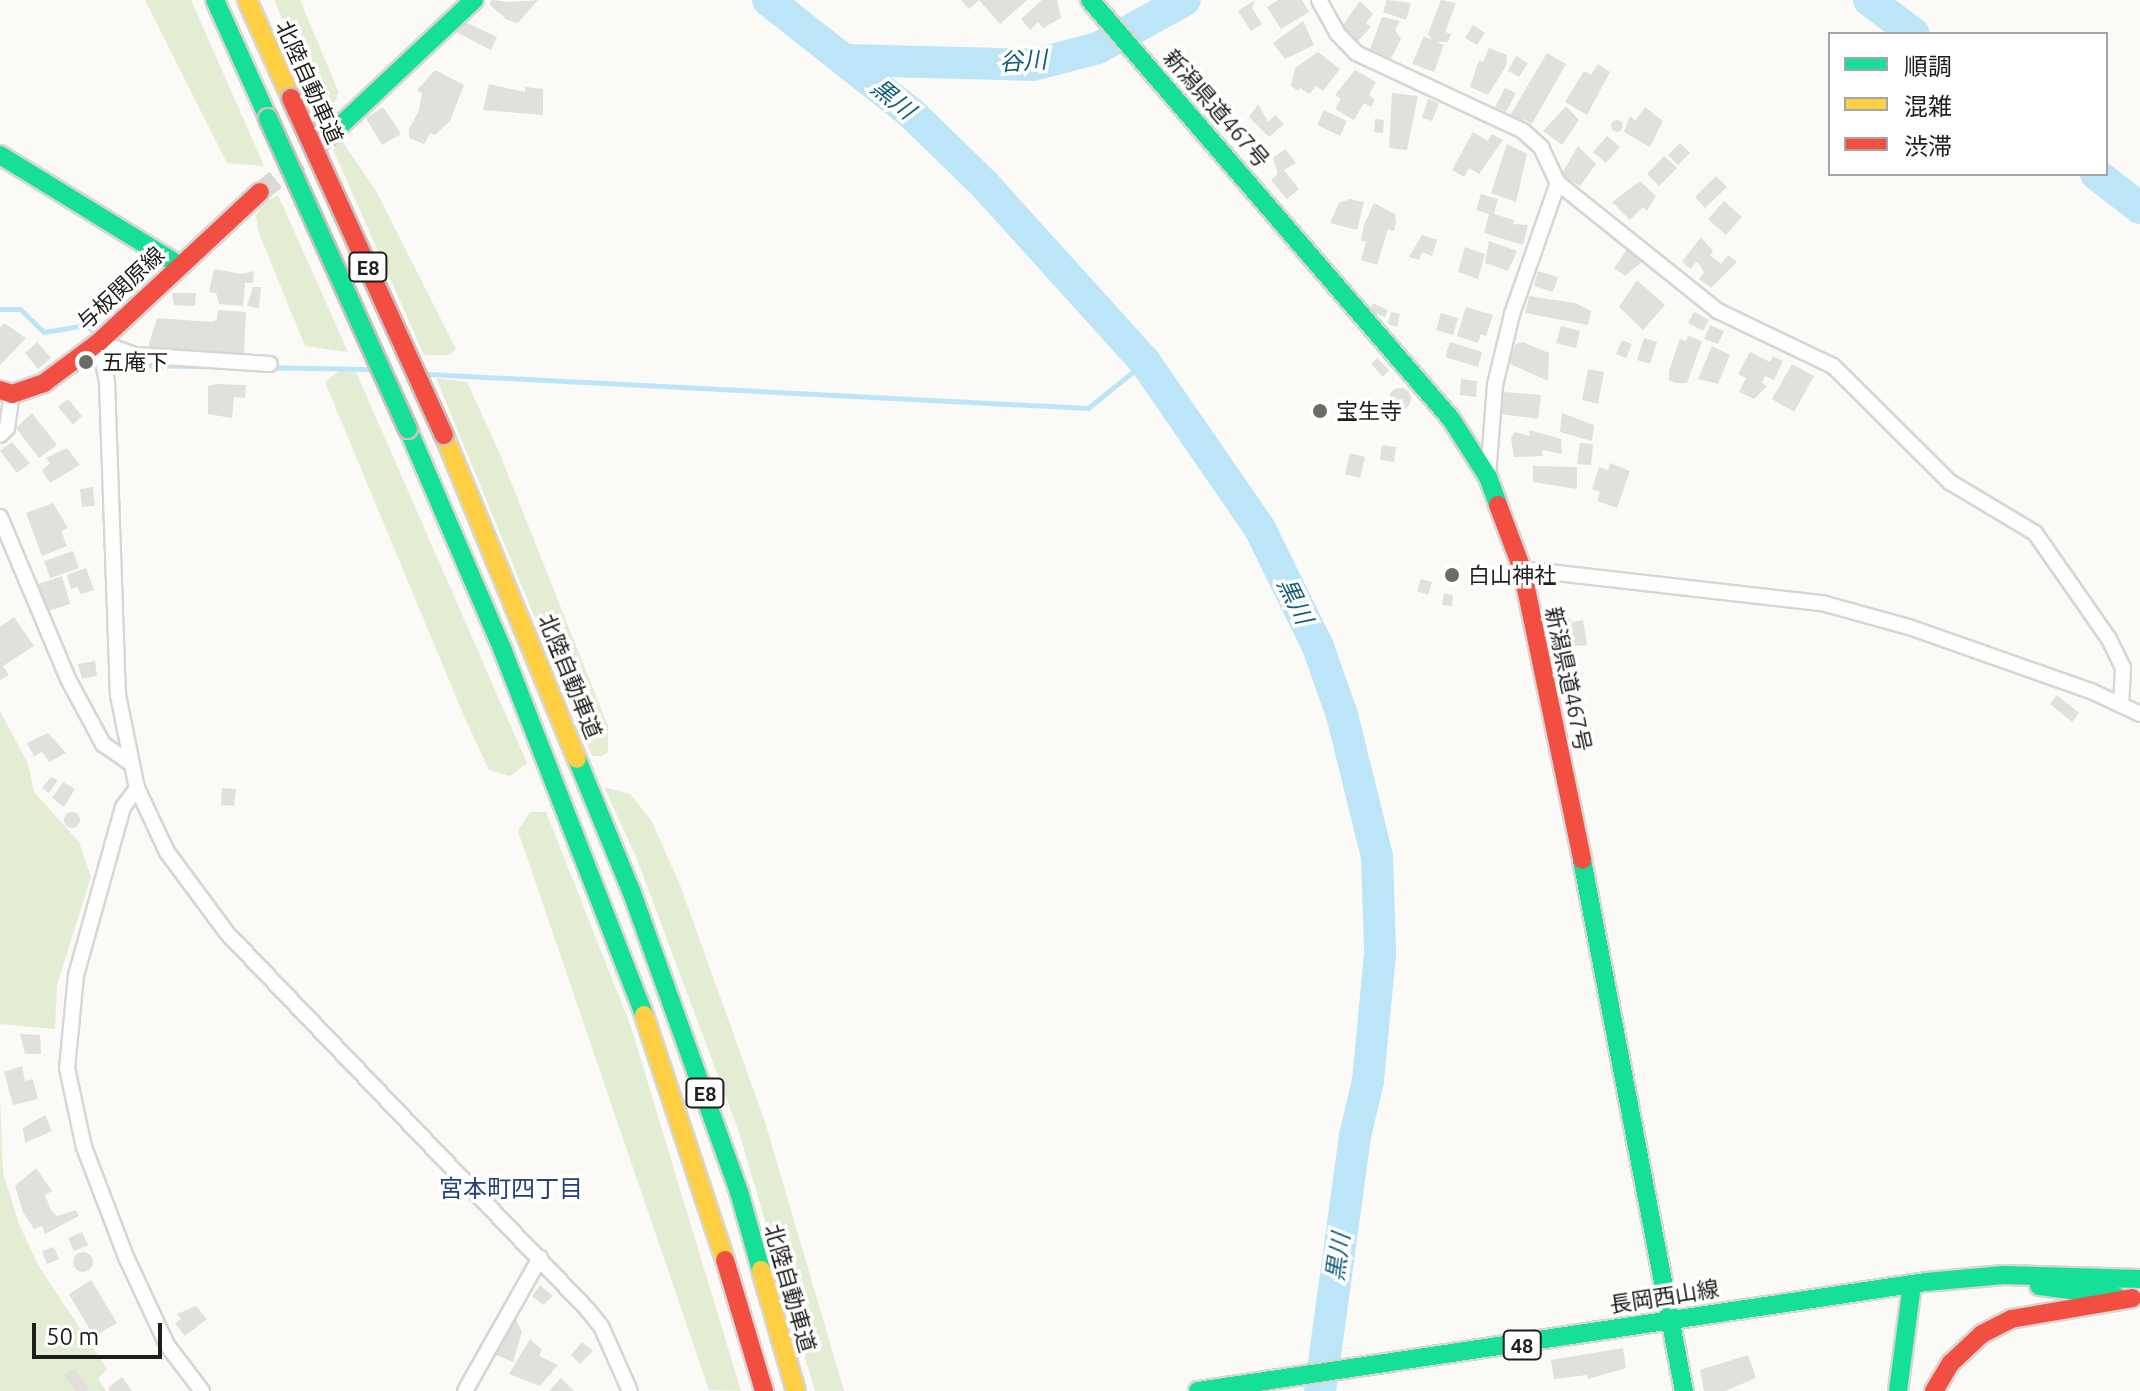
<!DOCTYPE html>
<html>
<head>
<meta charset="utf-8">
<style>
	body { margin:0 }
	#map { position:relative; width:2140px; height:1391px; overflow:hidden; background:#fbfaf6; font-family:Ubuntu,"Noto Sans JP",sans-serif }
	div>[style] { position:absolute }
	.green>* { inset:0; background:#e2edd3 }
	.stream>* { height:5px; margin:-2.5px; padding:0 2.5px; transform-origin:2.5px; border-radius:2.5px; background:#bce6f8 }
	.river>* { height:32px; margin:-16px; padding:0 16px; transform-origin:16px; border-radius:16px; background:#bce6f8 }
	.building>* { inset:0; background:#e1e0dd }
	.round { border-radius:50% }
	.secondary-tunnel>* { height:20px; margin-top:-10px; transform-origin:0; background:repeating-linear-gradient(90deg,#dad9d5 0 20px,transparent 0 30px) }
	.roads { filter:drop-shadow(2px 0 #d7d6d2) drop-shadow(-2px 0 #d7d6d2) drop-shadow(0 2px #d7d6d2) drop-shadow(0 -2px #d7d6d2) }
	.street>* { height:14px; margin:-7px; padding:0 7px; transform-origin:7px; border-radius:7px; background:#fefefe }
	.fast>* { height:18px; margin:-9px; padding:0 9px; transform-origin:9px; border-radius:9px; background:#16e098 }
	.slow>* { height:18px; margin:-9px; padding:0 9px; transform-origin:9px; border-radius:9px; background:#ffcf43 }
	.jam>* { height:18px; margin:-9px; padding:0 9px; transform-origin:9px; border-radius:9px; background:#f24e42 }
	.bridges { filter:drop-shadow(2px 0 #cac1be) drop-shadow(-2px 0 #cac1be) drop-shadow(0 2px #cac1be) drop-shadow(0 -2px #cac1be) }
	.fast-bridge>* { height:18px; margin:-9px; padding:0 9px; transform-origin:9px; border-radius:9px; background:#16e098 }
	.jam-bridge>* { height:18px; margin:-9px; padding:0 9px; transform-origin:9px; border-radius:9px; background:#f24e42 }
	.dots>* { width:22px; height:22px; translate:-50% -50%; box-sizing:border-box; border:4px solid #fff; border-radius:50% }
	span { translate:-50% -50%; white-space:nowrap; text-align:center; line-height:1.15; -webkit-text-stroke:7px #fff; paint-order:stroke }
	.shield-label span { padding:2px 6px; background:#fff; border:2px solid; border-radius:6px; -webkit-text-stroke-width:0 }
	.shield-label { font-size:20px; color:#1f1e1b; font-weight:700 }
	.street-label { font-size:22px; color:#1f1e1b }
	.poi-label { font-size:22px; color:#1f1e1b }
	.left { translate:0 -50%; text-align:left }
	.water-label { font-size:24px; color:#115e79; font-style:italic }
	.neighbourhood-label { font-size:24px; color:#224278 }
	.legend { position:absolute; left:1828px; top:32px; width:280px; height:144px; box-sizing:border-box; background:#fff; border:2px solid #a5a5a4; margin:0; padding:10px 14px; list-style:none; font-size:24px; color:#1f1e1b }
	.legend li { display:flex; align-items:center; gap:16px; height:40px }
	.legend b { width:40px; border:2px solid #a5a5a4 }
	.scale { position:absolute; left:32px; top:1323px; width:130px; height:36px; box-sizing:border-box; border:4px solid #1f1e1b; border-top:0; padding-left:10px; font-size:24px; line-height:28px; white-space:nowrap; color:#1f1e1b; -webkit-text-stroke:6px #fff; paint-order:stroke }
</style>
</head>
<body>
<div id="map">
	<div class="green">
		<i style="clip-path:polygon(145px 0,191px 0,264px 166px,227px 163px)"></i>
		<i style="clip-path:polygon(274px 0,300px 0,339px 93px,333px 105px,323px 109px)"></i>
		<i style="clip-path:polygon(342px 141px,376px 191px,456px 349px,450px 355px,424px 355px,332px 147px)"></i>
		<i style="clip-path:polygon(278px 195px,348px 352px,305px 346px,259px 233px,256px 216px,263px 204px)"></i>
		<i style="clip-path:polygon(339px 371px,356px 372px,527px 763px,510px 776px,489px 770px,464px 716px,325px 382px)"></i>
		<i style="clip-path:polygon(436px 378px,467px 382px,499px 452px,608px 726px,608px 752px,602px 756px,592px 756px)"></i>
		<i style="clip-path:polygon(0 711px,28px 764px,34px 792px,79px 842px,91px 877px,57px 985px,55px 1029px,0 1024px)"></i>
		<i style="clip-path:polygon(604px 787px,630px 794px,651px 820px,680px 885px,765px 1122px,844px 1391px,815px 1391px,739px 1132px,637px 859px)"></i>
		<i style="clip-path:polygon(530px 812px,546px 812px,631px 1027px,741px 1391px,709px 1390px,518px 831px)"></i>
		<i style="clip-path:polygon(0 1097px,3px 1173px,19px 1224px,38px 1265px,107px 1369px,98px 1379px,106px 1391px,0 1391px)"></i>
	</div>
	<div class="stream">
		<i style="left:0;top:309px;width:20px"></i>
		<i style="left:20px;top:309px;width:33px;rotate:44deg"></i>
		<i style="left:44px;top:332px;width:43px;rotate:-9.5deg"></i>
		<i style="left:86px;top:325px;width:15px;rotate:42deg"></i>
		<i style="left:124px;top:356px;width:14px;rotate:39deg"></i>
		<i style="left:135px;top:365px;width:235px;rotate:1deg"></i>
		<i style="left:428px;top:374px;width:661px;rotate:2.95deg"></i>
		<i style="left:1088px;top:408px;width:73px;rotate:-38.9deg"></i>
	</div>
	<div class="river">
		<i style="left:768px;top:0;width:182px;rotate:38.3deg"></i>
		<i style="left:911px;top:113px;width:103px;rotate:44.2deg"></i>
		<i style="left:985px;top:185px;width:239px;rotate:47.9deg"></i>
		<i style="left:1145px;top:362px;width:203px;rotate:55.4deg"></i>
		<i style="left:1260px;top:529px;width:131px;rotate:63.8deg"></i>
		<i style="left:1318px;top:647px;width:72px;rotate:70.6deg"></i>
		<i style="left:1342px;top:715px;width:145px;rotate:76.1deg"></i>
		<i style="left:1377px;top:856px;width:98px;rotate:88.2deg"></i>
		<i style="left:1380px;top:954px;width:128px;rotate:95.4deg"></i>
		<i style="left:1368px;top:1081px;width:57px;rotate:103.3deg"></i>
		<i style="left:1355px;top:1136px;width:257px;rotate:97.8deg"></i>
		<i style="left:1869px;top:0;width:56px;rotate:37.1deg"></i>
		<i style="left:848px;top:60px;width:185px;rotate:1.5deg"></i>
		<i style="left:1033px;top:65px;width:67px;rotate:-14.7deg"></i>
		<i style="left:1098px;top:48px;width:99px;rotate:-28.9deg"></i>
		<i style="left:2096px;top:174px;width:56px;rotate:37.7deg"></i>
	</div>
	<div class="building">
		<i style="clip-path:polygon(492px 0,510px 2px,538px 0,518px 23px,507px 20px,489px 4px)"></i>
		<i style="clip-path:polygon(961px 0,1027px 0,1000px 24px,979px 0,969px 9px)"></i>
		<i style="clip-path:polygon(1042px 0,1057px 0,1061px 18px,1043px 28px,1038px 22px,1030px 30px,1021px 19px)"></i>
		<i style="clip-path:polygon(1255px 0,1252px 8px,1262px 24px,1251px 31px,1238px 11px)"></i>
		<i style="clip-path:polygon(1278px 0,1302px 0,1309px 12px,1281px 29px,1267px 7px)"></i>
		<i style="clip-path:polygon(1387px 0,1411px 3px,1406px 20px,1383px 12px)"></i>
		<i style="clip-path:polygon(1441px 0,1456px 3px,1445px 32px,1451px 34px,1448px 42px,1437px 42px,1444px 45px,1434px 72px,1412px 64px,1424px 36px,1432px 40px,1428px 34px)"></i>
		<i style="clip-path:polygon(1360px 1px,1373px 14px,1366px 23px,1371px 27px,1357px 42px,1340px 29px)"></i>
		<i style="clip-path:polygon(1382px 17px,1400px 21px,1395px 30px,1401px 39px,1389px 62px,1369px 52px)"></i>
		<i style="clip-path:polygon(461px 20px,497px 37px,491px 50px,456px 32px)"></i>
		<i style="clip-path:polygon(1303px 21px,1314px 45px,1285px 59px,1273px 43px)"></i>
		<i style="clip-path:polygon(1473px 25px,1485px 33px,1477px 45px,1465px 38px)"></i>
		<i style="clip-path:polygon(1489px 48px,1507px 55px,1506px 66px,1488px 95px,1470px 87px,1479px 60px,1483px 62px)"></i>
		<i style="clip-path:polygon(1318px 52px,1340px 69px,1323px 91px,1316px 86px,1309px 94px,1300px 88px,1298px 91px,1291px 86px,1295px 68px)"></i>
		<i style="clip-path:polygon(1547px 53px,1566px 64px,1532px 124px,1524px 119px,1522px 124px,1509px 117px)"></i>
		<i style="clip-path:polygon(1516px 56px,1528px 63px,1519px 77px,1508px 71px)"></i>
		<i style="clip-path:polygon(1598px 64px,1610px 72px,1587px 115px,1565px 102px,1584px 71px,1591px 75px)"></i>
		<i style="clip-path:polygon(435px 70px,464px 85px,450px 121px,435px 135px,430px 133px,424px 144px,409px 138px,409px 129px,419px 110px,422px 93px,417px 90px)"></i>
		<i style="clip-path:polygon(1355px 70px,1376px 82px,1369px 95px,1375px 100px,1371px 107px,1364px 103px,1354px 120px,1335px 109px,1341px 99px,1335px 95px)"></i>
		<i style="clip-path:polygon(489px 84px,525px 92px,525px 87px,543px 89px,543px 115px,483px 110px)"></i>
		<i style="clip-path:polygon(1505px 88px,1516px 93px,1506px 112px,1495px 107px)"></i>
		<i style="clip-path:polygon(1392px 93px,1418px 96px,1407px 150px,1389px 148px)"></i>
		<i style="clip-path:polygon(1428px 99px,1439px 103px,1432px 121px,1422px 118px)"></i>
		<i style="clip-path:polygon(1258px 104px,1268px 122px,1275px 115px,1284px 124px,1269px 137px,1249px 117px)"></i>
		<i style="clip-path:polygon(1566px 106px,1579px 120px,1562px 145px,1543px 131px)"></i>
		<i style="clip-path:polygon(383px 107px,401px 134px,382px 145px,366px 118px)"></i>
		<i style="clip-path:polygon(1645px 107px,1663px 121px,1650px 147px,1624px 132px,1630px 116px,1635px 121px)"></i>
		<i style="clip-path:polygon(1324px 110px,1347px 121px,1340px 136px,1317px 125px)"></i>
		<i style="clip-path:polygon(1375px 119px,1384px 120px,1383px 133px,1374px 132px)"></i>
		<i class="round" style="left:1611px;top:120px;width:12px;height:12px"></i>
		<i style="clip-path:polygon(1473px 132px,1488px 141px,1492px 134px,1503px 140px,1479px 174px,1469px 168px,1464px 177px,1452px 170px)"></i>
		<i style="clip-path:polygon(1607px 136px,1620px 147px,1606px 163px,1593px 152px)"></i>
		<i style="clip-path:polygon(1680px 143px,1690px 153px,1678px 165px,1668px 155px)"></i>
		<i style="clip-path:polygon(1507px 144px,1527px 154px,1516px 202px,1491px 193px)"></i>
		<i style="clip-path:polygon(1578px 146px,1596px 164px,1580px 186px,1561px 175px)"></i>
		<i style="clip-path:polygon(1285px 149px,1296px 163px,1284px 170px,1299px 189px,1287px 199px,1271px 180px,1278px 174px,1273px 158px)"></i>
		<i style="clip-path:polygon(1664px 156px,1677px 168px,1659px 186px,1647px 174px)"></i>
		<i style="clip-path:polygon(1716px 176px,1727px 187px,1705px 208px,1695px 197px)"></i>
		<i style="clip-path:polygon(1640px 181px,1656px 196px,1647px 211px,1643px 207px,1630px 220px,1612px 202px)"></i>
		<i style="clip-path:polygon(1481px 194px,1498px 199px,1494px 214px,1514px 220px,1513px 224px,1528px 225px,1523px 245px,1484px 233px,1489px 214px,1476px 210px)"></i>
		<i style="clip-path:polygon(1350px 199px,1364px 202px,1357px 230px,1330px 223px,1339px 203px)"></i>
		<i style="clip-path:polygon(1724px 201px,1742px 217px,1726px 235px,1708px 219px)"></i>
		<i style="clip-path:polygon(1374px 203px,1395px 214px,1396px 223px,1394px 231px,1388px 229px,1377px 265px,1361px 260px,1366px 242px,1361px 240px,1364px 225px)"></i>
		<i style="clip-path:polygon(1422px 235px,1437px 240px,1432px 256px,1422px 252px,1419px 260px,1409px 257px)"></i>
		<i style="clip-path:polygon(1701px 237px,1713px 251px,1710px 255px,1721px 264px,1728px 255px,1737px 262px,1711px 288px,1699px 279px,1704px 273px,1700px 265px,1696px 262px,1691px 269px,1682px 262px)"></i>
		<i style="clip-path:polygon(1489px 241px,1517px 251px,1508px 271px,1485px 263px)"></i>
		<i style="clip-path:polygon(1631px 244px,1643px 253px,1643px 261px,1625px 276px,1614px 268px)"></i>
		<i style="clip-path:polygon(1465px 247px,1485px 254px,1478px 279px,1458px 272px)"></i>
		<i style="clip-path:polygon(214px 269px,242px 274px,254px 271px,253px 283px,245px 283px,243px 306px,219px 304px,216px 293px,209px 292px)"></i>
		<i style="clip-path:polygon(1538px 271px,1558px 277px,1553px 292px,1534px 286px)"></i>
		<i style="clip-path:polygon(1637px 280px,1665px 305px,1643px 330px,1619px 307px)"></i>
		<i style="clip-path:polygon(253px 287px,261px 287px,259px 308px,247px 306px)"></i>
		<i style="clip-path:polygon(172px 293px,196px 293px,195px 306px,174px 305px)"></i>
		<i style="clip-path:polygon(1529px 296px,1575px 303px,1591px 311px,1588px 325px,1525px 313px)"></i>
		<i style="clip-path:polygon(1373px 303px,1388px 310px,1385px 317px,1370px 311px)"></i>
		<i style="clip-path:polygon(1466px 307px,1493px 315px,1486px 336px,1481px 334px,1478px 343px,1457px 336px)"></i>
		<i style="clip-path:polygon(218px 310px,246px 312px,244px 355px,147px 350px,157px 318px,211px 322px,217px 320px)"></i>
		<i style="clip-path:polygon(1391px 312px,1400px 314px,1397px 327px,1388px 324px)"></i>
		<i style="clip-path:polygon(1694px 312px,1709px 320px,1703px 331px,1688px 323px)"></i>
		<i style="clip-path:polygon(1441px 313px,1458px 318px,1453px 335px,1436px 330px)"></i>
		<i style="clip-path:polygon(4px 323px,26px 338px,0 365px,0 327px)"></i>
		<i style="clip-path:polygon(1710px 325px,1724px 331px,1718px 344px,1704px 339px)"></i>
		<i style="clip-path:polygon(1561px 326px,1580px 331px,1576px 348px,1556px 343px)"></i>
		<i style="clip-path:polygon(1688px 336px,1702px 341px,1687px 383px,1676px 383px,1669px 380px,1669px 371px,1680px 339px,1686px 341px)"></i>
		<i style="clip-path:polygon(1644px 338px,1657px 342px,1650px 364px,1637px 360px)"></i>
		<i style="clip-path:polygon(1622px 340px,1632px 344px,1626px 358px,1616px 354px)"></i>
		<i style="clip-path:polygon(37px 342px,51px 358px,38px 369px,25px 353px)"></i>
		<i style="clip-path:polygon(1450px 342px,1482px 352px,1478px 367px,1445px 357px)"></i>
		<i style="clip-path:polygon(1523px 342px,1549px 353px,1548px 381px,1508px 363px,1516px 344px)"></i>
		<i style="clip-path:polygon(1712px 346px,1730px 355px,1718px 384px,1698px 379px)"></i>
		<i style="clip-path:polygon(1750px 352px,1770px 362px,1773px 356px,1783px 361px,1774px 380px,1765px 376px,1762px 383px,1767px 386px,1754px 399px,1739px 392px,1746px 378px,1738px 374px)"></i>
		<i style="clip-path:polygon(1377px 358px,1389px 370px,1383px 377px,1371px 364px)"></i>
		<i style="clip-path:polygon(1792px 364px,1814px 376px,1794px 412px,1772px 399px)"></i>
		<i style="clip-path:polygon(1588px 369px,1604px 372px,1598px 404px,1582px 400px)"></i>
		<i style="clip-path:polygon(1461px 379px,1477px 381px,1476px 397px,1460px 395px)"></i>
		<i style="clip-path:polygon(216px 384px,246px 385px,245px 398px,234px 397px,232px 418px,208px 414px,208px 386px)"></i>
		<i class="round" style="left:1389px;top:388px;width:22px;height:22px"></i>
		<i style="clip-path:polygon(1504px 392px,1541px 395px,1538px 419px,1501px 414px)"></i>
		<i style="clip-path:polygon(68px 399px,82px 416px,73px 425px,58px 407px)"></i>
		<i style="clip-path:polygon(32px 413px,57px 445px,39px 458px,16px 428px)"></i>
		<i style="clip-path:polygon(1562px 413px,1594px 425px,1592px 441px,1560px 432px)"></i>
		<i style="clip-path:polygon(1529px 430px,1561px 439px,1562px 454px,1542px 450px,1542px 456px,1514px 457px,1511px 438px,1515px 432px,1530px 436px)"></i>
		<i style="clip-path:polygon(12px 442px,30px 463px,17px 473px,0 451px)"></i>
		<i style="clip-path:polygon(1580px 443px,1593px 444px,1591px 465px,1577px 464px)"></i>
		<i style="clip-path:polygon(1382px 445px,1396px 447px,1394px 462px,1380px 460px)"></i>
		<i style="clip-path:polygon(67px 448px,80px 465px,50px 483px,42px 470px,50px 463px,46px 458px)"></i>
		<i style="clip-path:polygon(1350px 453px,1365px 457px,1360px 478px,1345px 474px)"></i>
		<i style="clip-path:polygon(1610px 463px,1630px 471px,1617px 508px,1597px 501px,1600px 492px,1592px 489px,1599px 467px,1608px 470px)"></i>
		<i style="clip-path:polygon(1533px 466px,1577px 467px,1577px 489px,1533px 482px)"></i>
		<i style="clip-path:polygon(93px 487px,95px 506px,82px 507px,80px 489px)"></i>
		<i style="clip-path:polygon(53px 503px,68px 528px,61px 531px,67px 546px,42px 556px,26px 513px)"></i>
		<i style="clip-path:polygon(73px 551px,79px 568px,50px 578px,44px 561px)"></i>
		<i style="clip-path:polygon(86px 568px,94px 590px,81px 594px,77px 587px,71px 589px,67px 575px)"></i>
		<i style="clip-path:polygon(62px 576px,70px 604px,46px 612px,36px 585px)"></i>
		<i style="clip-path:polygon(1421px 579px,1432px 582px,1428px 595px,1417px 591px)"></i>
		<i style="clip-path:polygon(1444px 593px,1453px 595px,1452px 606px,1442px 605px)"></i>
		<i style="clip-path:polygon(14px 617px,34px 646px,3px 666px,9px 675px,0 680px,0 627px)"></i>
		<i style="clip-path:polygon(1570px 618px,1571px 622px,1583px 620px,1587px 645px,1563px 647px,1564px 655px,1548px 658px,1547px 650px,1554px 649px,1546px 626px)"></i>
		<i style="clip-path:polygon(95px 661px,97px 676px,82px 679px,78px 664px)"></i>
		<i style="clip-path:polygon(2057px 695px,2079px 713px,2072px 722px,2050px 704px)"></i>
		<i style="clip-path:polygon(48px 733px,66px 753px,49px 762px,42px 752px,34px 756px,27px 743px)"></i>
		<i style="clip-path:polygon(51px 777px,58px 780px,49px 793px,42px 788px)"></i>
		<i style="clip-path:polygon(63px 782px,75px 789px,64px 807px,52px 798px)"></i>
		<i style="clip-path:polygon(222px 788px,236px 789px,234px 806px,221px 805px)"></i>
		<i class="round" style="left:64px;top:812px;width:16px;height:16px"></i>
		<i style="clip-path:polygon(20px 1034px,40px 1035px,41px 1054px,25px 1054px)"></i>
		<i style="clip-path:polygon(22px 1066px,25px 1081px,33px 1079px,38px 1099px,13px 1105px,4px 1072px)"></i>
		<i style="clip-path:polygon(45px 1115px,52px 1131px,25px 1143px,23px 1128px)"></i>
		<i style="clip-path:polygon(36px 1168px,52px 1191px,45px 1195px,51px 1210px,57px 1216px,76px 1210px,79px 1216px,45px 1234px,42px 1226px,34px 1229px,23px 1212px,15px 1186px)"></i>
		<i style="clip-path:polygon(82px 1232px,88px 1245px,74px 1251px,68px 1238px)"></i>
		<i style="clip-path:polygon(54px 1247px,59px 1259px,47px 1264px,42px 1251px)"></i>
		<i class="round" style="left:73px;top:1252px;width:20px;height:20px"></i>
		<i style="clip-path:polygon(91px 1280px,117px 1323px,94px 1337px,69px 1294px)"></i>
		<i style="clip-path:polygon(540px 1285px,553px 1296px,543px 1305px,532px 1296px)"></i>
		<i style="clip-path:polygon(196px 1306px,207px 1319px,185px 1336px,175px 1323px,181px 1319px,177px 1314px)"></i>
		<i style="clip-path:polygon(514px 1316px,522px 1332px,513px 1362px,492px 1353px)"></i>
		<i style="clip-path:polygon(530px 1339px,542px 1350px,539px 1356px,558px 1365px,540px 1386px,509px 1374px)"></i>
		<i style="clip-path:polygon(582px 1342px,593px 1351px,580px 1364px,571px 1355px)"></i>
		<i style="clip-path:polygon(1623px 1348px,1626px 1368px,1588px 1379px,1587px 1375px,1554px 1379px,1551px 1360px)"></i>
		<i style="clip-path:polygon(1748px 1355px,1756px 1378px,1725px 1391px,1704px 1391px,1700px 1370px)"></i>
		<i style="clip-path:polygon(75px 1369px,89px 1389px,85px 1391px,75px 1391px,64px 1375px)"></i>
		<i style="clip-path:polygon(122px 1377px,132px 1391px,110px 1391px,108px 1388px)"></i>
		<i style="clip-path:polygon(561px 1378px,574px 1391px,549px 1391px)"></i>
	</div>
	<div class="secondary-tunnel">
		<i style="left:260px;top:192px;width:52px;rotate:-38deg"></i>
	</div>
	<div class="roads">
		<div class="street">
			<i style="left:1319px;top:0;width:38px;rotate:61deg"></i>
			<i style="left:1337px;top:33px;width:28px;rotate:46deg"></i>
			<i style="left:1356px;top:53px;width:184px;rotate:25deg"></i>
			<i style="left:1523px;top:131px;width:24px;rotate:42deg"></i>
			<i style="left:1541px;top:147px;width:40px;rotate:65deg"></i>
			<i style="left:1558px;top:183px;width:205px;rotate:38.7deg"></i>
			<i style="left:1718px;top:311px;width:127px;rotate:25.6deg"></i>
			<i style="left:1833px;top:366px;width:165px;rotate:44.8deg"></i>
			<i style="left:1950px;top:482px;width:99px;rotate:31deg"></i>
			<i style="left:2035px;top:533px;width:129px;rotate:55.1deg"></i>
			<i style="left:2109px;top:639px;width:32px;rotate:64deg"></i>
			<i style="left:2123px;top:668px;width:37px;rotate:93deg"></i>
			<i style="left:99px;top:342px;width:41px;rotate:78.7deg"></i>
			<i style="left:107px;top:382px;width:313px;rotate:88deg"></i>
			<i style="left:118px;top:695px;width:95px;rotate:78.5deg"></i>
			<i style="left:137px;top:788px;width:71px;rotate:64.9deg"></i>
			<i style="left:167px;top:852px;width:101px;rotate:53.5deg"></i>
			<i style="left:227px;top:933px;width:521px;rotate:46.25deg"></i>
			<i style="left:587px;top:1309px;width:22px;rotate:51deg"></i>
			<i style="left:601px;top:1326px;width:71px;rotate:66deg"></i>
			<i style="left:99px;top:342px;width:38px;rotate:20deg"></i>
			<i style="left:135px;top:355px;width:135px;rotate:3.8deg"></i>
			<i style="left:0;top:435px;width:10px;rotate:-45deg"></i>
			<i style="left:7px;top:428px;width:34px;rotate:-82deg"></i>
			<i style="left:1488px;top:476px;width:91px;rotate:-85.6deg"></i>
			<i style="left:1495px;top:385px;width:73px;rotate:-76.5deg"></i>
			<i style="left:1512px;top:314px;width:139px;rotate:-70.7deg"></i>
			<i style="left:0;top:517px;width:176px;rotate:67.2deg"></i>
			<i style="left:68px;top:679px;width:74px;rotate:61.7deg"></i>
			<i style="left:103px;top:744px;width:32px;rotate:35deg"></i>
			<i style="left:1522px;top:569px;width:302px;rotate:6.5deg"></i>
			<i style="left:1822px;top:603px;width:90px;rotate:15.4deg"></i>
			<i style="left:1909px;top:627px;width:193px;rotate:19.4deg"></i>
			<i style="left:2091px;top:691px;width:54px;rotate:25.1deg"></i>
			<i style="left:137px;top:788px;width:24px;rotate:126deg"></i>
			<i style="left:123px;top:807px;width:174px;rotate:105.6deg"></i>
			<i style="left:76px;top:975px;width:93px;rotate:95.5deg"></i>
			<i style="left:67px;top:1068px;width:81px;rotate:77.9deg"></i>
			<i style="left:84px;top:1147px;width:118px;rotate:69.1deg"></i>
			<i style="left:126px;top:1257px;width:97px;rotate:65deg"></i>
			<i style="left:167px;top:1345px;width:58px;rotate:52.7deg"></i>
			<i style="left:465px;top:1391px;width:153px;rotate:-60.6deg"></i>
		</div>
		<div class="fast">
			<i style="left:215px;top:0;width:129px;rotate:65.8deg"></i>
			<i style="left:1090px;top:0;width:553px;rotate:49.25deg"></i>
			<i style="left:1451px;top:419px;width:69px;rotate:57.5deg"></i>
			<i style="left:1488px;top:477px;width:30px;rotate:70deg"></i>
			<i style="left:326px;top:139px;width:203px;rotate:-43.2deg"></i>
			<i style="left:0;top:155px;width:210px;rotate:31.6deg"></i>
			<i style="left:408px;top:429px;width:241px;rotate:66.8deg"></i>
			<i style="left:503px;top:651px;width:390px;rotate:68.8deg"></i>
			<i style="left:577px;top:759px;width:145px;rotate:67.7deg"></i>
			<i style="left:632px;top:893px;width:318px;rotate:70.3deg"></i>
			<i style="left:739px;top:1192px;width:81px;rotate:74.2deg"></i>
			<i style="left:1582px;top:860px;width:541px;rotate:79.13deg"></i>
			<i style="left:2039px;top:1286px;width:78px;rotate:7.4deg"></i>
			<i style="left:1198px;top:1391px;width:736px;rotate:-8.52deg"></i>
			<i style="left:1926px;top:1282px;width:78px;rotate:-5.1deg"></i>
			<i style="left:2004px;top:1275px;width:136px;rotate:1.7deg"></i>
			<i style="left:1898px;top:1391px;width:108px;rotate:-82.5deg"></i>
		</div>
		<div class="slow">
			<i style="left:247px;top:0;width:107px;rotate:65.8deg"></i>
			<i style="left:444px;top:435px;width:350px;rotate:67.7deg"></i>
			<i style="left:644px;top:1015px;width:258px;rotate:71.7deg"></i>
			<i style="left:761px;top:1270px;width:126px;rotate:73.9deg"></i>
		</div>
		<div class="jam">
			<i style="left:0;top:390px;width:13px;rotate:18deg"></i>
			<i style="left:12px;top:394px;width:34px;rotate:-19deg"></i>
			<i style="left:44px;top:383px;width:69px;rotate:-36.7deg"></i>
			<i style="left:99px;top:342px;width:220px;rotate:-43deg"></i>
			<i style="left:1498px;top:505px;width:68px;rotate:69.4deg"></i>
			<i style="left:1522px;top:569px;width:297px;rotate:78.3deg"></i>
			<i style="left:725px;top:1260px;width:137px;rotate:73.4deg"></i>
			<i style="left:1934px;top:1391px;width:33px;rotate:-59deg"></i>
			<i style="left:1951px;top:1363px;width:42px;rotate:-43.1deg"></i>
			<i style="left:1982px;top:1334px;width:33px;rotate:-27deg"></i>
			<i style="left:2011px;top:1319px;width:123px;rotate:-9.8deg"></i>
		</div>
	</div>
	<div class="bridges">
		<div class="fast-bridge">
			<i style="left:268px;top:118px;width:341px;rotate:65.8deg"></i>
		</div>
		<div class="jam-bridge">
			<i style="left:291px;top:98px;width:370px;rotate:65.6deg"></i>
		</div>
	</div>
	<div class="dots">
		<i style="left:86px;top:362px;background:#6c6b68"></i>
		<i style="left:1320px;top:411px;background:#6c6b68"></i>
		<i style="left:1452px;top:575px;background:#6c6b68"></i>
	</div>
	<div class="shield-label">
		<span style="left:368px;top:267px">E8</span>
		<span style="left:705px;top:1093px">E8</span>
		<span style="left:1522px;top:1345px">48</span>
	</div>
	<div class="street-label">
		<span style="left:310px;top:82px;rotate:66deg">北陸自動車道</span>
		<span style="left:1217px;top:108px;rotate:49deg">新潟県道467号</span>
		<span style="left:120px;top:288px;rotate:-43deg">与板関原線</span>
		<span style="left:571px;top:676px;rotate:68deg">北陸自動車道</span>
		<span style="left:1569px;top:679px;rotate:78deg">新潟県道467号</span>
		<span style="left:791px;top:1288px;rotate:74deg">北陸自動車道</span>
		<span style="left:1664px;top:1296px;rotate:-9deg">長岡西山線</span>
	</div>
	<div class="poi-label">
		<span class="left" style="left:102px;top:362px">五庵下</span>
		<span class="left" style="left:1336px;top:411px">宝生寺</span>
		<span class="left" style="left:1468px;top:575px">白山神社</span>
	</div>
	<div class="water-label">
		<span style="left:1023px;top:61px;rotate:-4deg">谷川</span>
		<span style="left:893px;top:99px;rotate:39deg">黒川</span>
		<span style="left:1295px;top:601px;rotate:64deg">黒川</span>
		<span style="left:1338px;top:1257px;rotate:-82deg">黒川</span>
	</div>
	<div class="neighbourhood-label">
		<span style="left:511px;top:1189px">宮本町四丁目</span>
	</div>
	<ul class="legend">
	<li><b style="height:10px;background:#16e098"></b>順調</li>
	<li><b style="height:10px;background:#ffcf43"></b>混雑</li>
	<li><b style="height:10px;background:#f24e42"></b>渋滞</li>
	</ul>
	<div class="scale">50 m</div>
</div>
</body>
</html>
